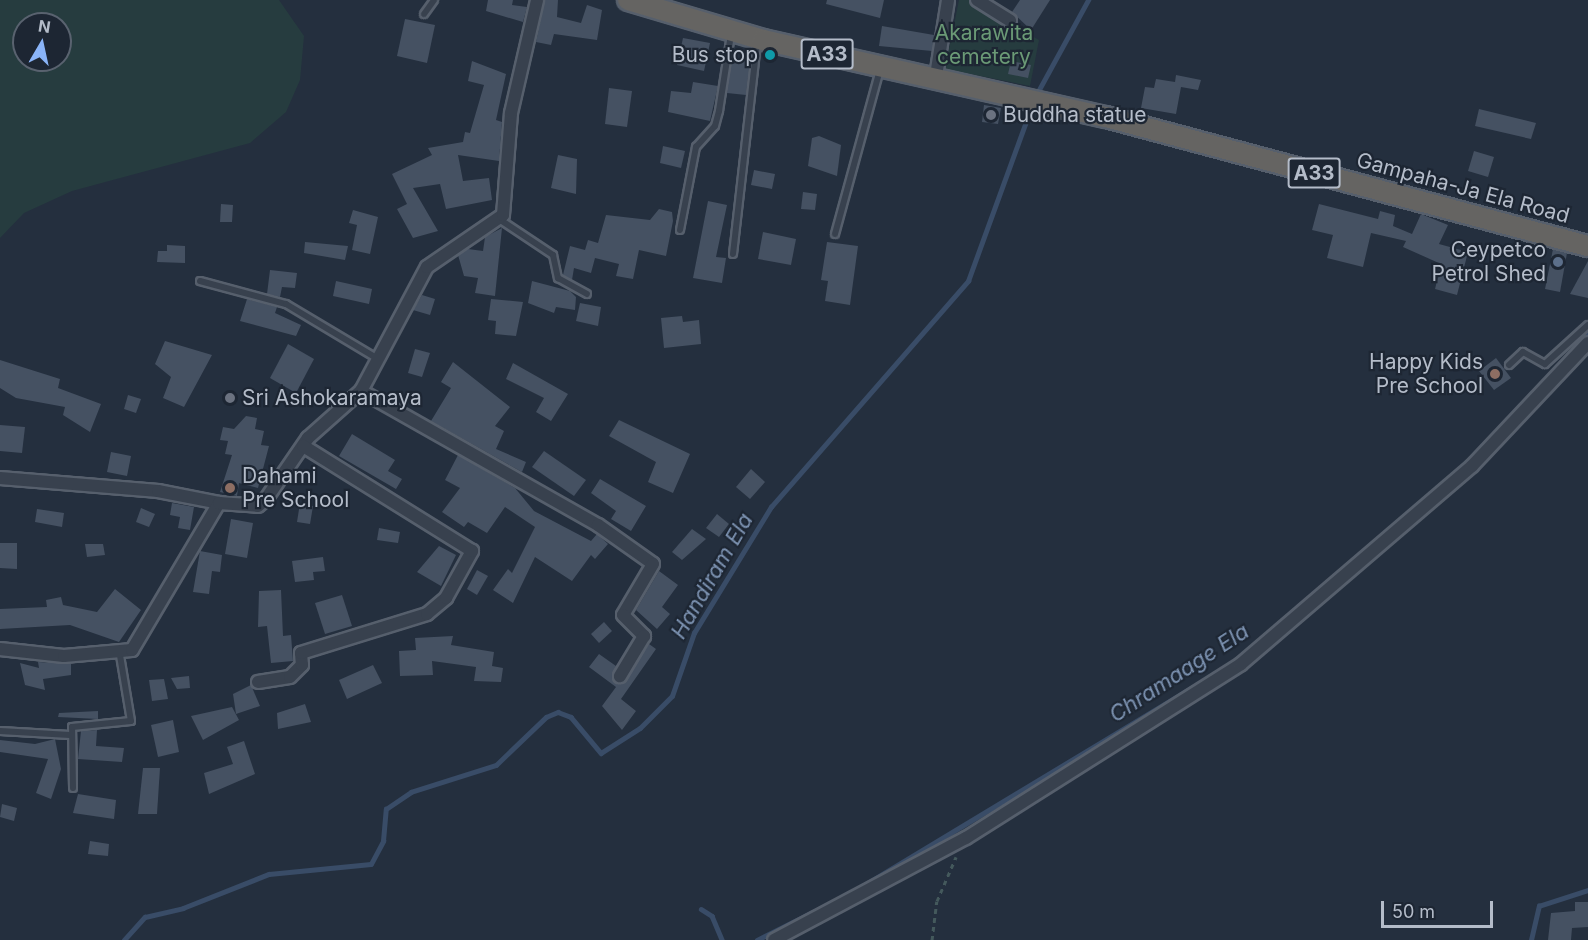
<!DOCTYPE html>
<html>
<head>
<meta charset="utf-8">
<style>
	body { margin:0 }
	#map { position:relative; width:1588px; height:940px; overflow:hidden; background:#242f3e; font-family:Inter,sans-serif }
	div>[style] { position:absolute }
	.green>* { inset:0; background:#263c3f }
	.stream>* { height:4.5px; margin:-2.25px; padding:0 2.25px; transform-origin:2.25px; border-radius:2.25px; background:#394c67 }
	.building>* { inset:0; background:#455162 }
	.path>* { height:3px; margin-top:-1.5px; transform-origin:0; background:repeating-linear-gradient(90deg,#44595c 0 4.5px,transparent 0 9px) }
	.roads { filter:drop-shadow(2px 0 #565f6c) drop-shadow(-2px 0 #565f6c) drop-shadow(0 2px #565f6c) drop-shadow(0 -2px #565f6c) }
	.service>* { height:6px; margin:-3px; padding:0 3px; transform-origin:3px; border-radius:3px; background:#38414e }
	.minor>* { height:12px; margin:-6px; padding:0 6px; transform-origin:6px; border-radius:6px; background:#38414e }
	.trunk>* { height:20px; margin:-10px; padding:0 10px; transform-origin:10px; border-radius:10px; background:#656462 }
	.dots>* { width:16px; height:16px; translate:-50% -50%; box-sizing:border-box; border:3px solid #1d2633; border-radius:50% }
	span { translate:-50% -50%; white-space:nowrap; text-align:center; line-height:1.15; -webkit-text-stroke:4.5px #1d2633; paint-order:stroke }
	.shield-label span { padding:2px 4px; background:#1d2633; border:2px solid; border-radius:4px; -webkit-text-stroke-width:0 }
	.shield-label { font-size:20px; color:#b4bcc9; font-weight:700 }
	.park-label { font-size:21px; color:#6b9a76 }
	.poi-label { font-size:21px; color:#b4bcc9 }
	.right { translate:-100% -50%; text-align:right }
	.left { translate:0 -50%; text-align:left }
	.street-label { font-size:21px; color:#b4bcc9 }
	.water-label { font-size:22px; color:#7c92b1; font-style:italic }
	.north { position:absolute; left:12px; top:12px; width:60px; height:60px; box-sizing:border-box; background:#1d2633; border:2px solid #59626f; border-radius:50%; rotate:9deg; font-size:16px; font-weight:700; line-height:24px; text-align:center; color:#b4bcc9 }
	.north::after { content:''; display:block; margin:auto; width:21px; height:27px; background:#8ab4f8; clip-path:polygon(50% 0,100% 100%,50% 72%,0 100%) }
	.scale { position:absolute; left:1381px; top:901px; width:112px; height:27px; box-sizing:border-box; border:3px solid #b4bcc9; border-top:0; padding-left:8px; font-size:18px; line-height:21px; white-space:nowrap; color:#b4bcc9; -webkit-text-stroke:4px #1d2633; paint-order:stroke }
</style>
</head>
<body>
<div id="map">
	<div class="green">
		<i style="clip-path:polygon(evenodd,0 0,279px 0,304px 36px,300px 80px,286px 112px,250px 143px,72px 191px,24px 213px,0 238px,0 0,24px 24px,60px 24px,60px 60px,24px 60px,24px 24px)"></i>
		<i style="clip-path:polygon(959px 0,969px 0,1039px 40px,1030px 86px,945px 69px)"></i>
	</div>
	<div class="stream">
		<i style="left:1035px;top:97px;width:111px;rotate:-61.3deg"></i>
		<i style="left:1509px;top:418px;width:115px;rotate:-46.8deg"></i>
		<i style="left:1279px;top:623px;width:133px;rotate:-40.4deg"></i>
		<i style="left:861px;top:887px;width:388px;rotate:-31.1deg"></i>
		<i style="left:701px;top:909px;width:13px;rotate:32deg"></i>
		<i style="left:712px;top:916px;width:26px;rotate:67deg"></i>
		<i style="left:124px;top:940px;width:31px;rotate:-48deg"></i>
		<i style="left:145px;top:917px;width:39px;rotate:-13deg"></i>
		<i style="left:183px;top:908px;width:92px;rotate:-21.6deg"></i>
		<i style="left:269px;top:874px;width:102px;rotate:-5.6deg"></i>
		<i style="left:371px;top:864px;width:26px;rotate:-62deg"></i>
		<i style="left:383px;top:841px;width:32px;rotate:-85deg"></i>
		<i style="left:386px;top:809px;width:30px;rotate:-34deg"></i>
		<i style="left:411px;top:792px;width:89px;rotate:-17.6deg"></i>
		<i style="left:496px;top:765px;width:69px;rotate:-43.8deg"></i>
		<i style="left:546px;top:717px;width:13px;rotate:-23deg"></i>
		<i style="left:558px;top:712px;width:14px;rotate:21deg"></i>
		<i style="left:571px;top:717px;width:47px;rotate:50.2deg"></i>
		<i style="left:601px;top:753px;width:46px;rotate:-32.7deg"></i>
		<i style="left:640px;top:728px;width:45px;rotate:-45deg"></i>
		<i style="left:672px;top:696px;width:67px;rotate:-70.8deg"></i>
		<i style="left:694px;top:633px;width:148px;rotate:-58.6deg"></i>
		<i style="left:771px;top:507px;width:300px;rotate:-48.9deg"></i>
		<i style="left:968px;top:281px;width:187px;rotate:-70deg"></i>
		<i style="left:757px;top:940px;width:78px;rotate:-26.6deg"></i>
		<i style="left:1531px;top:940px;width:35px;rotate:-77deg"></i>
		<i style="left:1539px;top:906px;width:52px;rotate:-18.1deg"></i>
	</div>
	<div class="building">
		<i style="clip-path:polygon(488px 0,513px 0,512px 5px,527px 7px,523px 22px,486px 11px)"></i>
		<i style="clip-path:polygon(545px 0,558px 0,557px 17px,581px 23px,587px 5px,602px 10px,597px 40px,554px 34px,551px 45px,536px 42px)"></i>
		<i style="clip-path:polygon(827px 0,884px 0,880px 18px,826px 4px)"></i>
		<i style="clip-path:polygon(1020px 0,1050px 0,1031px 30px,1012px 12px)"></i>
		<i style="clip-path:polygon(405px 19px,435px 25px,427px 63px,397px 56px)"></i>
		<i style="clip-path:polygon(882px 26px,934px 35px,932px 51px,879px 46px)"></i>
		<i style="clip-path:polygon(683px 38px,710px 43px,704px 71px,677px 65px)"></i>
		<i style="clip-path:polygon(732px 58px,750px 61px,746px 95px,727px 93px)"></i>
		<i style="clip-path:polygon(472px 61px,506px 74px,496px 120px,502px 122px,499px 161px,458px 155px,463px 181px,489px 178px,492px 200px,446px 209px,440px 184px,413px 188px,438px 231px,413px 238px,397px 209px,407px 204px,392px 174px,432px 155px,428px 148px,463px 142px,465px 132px,470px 133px,484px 85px,468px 81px)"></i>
		<i style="clip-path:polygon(1011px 61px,1031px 65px,1028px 78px,1008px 74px)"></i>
		<i style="clip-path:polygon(1176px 75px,1201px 80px,1198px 90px,1181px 87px,1176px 114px,1141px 108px,1145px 87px,1154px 88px,1156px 79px,1175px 82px)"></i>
		<i style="clip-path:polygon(693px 82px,718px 86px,710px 121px,668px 112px,671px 91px,691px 93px)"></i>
		<i style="clip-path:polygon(609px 88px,632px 91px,627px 127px,605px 124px)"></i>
		<i style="clip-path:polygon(984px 105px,1001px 108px,998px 124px,982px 122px)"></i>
		<i style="clip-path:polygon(1479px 109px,1536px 123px,1531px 139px,1475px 126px)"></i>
		<i style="clip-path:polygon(819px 136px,841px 145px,837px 176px,808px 166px,812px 138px)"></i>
		<i style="clip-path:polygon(663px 146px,685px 151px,681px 168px,660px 163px)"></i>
		<i style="clip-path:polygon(1474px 151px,1494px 157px,1488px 177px,1468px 171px)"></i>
		<i style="clip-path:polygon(558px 155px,577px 159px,576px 194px,551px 188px)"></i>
		<i style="clip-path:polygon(754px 170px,775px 174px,772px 189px,751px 185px)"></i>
		<i style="clip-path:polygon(803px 192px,817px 194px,815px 210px,801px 209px)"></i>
		<i style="clip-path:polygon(708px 201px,727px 205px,716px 257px,726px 258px,722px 283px,693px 278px)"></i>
		<i style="clip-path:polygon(221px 204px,233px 205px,232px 222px,220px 222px)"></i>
		<i style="clip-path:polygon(1319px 204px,1378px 219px,1380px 211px,1395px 215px,1393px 226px,1412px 234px,1421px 214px,1448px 225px,1439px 244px,1468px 252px,1457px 295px,1435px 289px,1441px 264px,1403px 247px,1406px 241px,1371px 233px,1363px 267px,1327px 258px,1333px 235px,1312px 230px)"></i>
		<i style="clip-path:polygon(659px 209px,672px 212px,673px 221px,666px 256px,639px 250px,633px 279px,616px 276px,619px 264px,595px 258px,591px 273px,574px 268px,572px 280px,563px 275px,570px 246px,585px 250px,588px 240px,598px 243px,606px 215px,650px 220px)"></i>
		<i style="clip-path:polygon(353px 210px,378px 217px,370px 254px,352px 250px,357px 225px,349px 223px)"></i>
		<i style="clip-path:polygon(502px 228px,495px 296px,475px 293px,478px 278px,464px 276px,458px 255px,468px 249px,483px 251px,485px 237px)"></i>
		<i style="clip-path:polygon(763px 232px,796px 239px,791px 265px,758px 259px)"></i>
		<i style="clip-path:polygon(305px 242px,348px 246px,345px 260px,304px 253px)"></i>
		<i style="clip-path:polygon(827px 242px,858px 246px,850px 305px,825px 301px,828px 281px,821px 280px)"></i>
		<i style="clip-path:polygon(167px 245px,185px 246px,185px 263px,157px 262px,158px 251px,167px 251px)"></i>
		<i style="clip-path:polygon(1553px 249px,1567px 253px,1560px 292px,1545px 289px)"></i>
		<i style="clip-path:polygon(1588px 261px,1588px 298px,1570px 294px)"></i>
		<i style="clip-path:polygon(270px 270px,297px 273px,295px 288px,282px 287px,280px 297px,267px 294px)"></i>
		<i style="clip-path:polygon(336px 281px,372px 289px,369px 304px,333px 296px)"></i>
		<i style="clip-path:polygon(532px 281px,570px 291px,576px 297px,575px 310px,556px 307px,554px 313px,528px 303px)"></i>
		<i style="clip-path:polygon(422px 295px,435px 299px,430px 315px,413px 310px)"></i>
		<i style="clip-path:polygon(247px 299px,277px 307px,275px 313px,301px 325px,296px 336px,240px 321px)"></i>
		<i style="clip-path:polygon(491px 299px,523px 302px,516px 336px,495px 334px,496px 321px,488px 320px)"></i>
		<i style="clip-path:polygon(580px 303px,601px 307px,598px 326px,576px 321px)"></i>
		<i style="clip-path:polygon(682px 316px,683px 322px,699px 320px,701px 344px,664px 348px,661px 318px)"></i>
		<i style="clip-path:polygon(165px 341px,212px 355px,184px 407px,163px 398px,171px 377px,155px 364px)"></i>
		<i style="clip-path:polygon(288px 344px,314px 359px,296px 393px,270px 378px)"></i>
		<i style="clip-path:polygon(415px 349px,430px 353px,422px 377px,408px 373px)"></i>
		<i style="clip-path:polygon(1496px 358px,1511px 378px,1494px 390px,1479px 371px)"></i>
		<i style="clip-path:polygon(0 360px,60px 379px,58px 388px,101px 404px,90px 432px,63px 415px,65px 407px,16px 398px,0 388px)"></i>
		<i style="clip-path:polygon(453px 362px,510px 407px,495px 426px,504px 431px,496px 449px,526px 462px,522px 472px,431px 421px,451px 388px,441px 382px)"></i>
		<i style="clip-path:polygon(513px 363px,568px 394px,551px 421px,536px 412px,544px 398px,506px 379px)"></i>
		<i style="clip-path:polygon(128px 395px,141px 399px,136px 413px,124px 409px)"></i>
		<i style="clip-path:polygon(246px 416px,257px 418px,255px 429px,264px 431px,261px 445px,269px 446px,258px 488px,239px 483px,237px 496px,220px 492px,232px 455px,225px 454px,228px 441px,220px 440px,223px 427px,234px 429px)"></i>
		<i style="clip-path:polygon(619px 420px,690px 454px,673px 493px,648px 482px,656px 462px,609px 436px)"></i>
		<i style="clip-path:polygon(0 425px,25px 427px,22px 453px,0 451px)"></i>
		<i style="clip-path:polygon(352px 434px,395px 460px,388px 471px,402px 479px,396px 489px,339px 456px)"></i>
		<i style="clip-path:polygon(544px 451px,586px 480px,574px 496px,532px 467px)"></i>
		<i style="clip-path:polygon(111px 452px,131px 456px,127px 476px,107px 472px)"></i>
		<i style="clip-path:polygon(458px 455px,515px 488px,534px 511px,591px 541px,597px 534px,608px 544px,595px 559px,591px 555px,572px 581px,535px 557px,513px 603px,493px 590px,508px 569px,512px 573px,535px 527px,505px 507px,487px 533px,468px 522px,464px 527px,442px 512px,460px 488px,445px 480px)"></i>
		<i style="clip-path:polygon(751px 469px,765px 482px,750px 499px,736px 487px)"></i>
		<i style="clip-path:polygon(600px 479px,646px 506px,631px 531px,611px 519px,616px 511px,591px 493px)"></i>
		<i style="clip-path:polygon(172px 503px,194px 507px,190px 530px,178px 528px,180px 517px,170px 515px)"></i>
		<i style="clip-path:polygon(300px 503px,313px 506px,310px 524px,297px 522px)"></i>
		<i style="clip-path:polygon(141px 508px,155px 514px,149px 527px,136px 522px)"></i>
		<i style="clip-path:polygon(37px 509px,64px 513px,62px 527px,35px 522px)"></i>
		<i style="clip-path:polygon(717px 514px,729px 524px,719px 537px,706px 528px)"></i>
		<i style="clip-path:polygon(231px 519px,253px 523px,247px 558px,225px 554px)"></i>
		<i style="clip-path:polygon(379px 528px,400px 532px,398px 543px,377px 540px)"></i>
		<i style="clip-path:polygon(692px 529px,706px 539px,682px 560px,672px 552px)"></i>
		<i style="clip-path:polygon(0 543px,17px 543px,17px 569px,0 568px)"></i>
		<i style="clip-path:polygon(85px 544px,103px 544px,105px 555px,87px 557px)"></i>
		<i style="clip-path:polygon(439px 546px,456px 555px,441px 586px,417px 572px)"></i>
		<i style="clip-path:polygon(200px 551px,222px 555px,220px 572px,212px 571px,209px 594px,193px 592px)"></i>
		<i style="clip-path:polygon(323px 557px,325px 571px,313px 572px,314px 580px,295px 582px,292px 561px)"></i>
		<i style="clip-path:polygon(477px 570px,488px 576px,477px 595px,467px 589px)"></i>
		<i style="clip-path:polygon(659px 571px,678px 585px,662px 607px,670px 614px,657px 629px,636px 610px)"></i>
		<i style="clip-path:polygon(115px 589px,141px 610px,119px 642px,70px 625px,0 629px,0 609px,47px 607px,46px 600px,61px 597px,63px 605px,97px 612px)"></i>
		<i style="clip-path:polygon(281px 590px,283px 636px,291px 635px,293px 661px,271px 663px,267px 626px,258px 627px,259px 591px)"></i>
		<i style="clip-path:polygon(342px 595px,352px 626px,325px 634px,315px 603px)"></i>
		<i style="clip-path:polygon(604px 622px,612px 631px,599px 643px,591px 634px)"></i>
		<i style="clip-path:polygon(453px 636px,451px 645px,494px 652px,492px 666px,503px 668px,501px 682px,474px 681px,476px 667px,432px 661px,433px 675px,400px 676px,399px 651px,416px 650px,415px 638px)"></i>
		<i style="clip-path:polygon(649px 644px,656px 649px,621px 699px,636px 711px,622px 730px,602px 706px,616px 687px,589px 667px,599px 654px,616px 666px,613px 680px,623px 683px)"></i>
		<i style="clip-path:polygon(38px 662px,71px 664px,71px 675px,43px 679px,45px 690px,25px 685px,20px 663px,39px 668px)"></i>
		<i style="clip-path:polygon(373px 665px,382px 683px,347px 699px,339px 680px)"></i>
		<i style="clip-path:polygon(189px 676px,190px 688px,177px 689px,171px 678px)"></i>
		<i style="clip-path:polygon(164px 679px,168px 699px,152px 701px,149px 680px)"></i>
		<i style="clip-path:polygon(251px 685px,260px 706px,236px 714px,233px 694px)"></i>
		<i style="clip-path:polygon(305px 704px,311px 722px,278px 729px,277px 713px)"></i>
		<i style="clip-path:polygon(232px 707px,239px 720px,203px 740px,191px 716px)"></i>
		<i style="clip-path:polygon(98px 711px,98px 719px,58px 717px,59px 713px)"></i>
		<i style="clip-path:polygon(173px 720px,179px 752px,158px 757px,151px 725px)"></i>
		<i style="clip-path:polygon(97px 730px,96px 746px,124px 748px,122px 762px,78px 759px,81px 731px)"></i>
		<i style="clip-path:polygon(55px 739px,61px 769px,51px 799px,36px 793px,48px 759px,0 752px,0 740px,35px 744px)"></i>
		<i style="clip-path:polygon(244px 741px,255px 774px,209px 794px,204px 773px,233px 764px,227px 747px)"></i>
		<i style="clip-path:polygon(143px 768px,160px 768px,157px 814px,138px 814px)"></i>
		<i style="clip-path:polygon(78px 794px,116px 800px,114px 819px,73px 813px)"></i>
		<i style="clip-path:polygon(2px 804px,17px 808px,14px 821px,0 817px)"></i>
		<i style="clip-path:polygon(90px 841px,109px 844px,108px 856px,88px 854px)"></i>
		<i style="clip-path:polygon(1575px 902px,1588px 902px,1588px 927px,1572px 928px,1571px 940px,1548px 940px,1551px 913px,1575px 911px)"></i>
	</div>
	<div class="path">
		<i style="left:932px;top:940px;width:39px;rotate:-83deg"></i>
		<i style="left:937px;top:901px;width:48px;rotate:-66.6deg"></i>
	</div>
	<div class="roads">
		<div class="service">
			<i style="left:424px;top:14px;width:17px;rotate:-54deg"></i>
			<i style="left:499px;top:219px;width:65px;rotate:33.7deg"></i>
			<i style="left:553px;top:255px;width:24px;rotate:78deg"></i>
			<i style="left:558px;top:278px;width:33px;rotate:29deg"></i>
			<i style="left:680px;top:230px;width:85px;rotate:-79.1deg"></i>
			<i style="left:696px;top:147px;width:28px;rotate:-48deg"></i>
			<i style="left:715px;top:126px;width:16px;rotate:-75deg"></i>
			<i style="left:719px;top:111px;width:78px;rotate:-81.1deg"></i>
			<i style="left:835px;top:234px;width:171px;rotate:-74.7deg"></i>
			<i style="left:733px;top:254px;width:213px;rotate:-83.5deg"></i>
			<i style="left:200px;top:281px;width:89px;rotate:15deg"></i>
			<i style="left:286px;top:304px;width:107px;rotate:30.9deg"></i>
			<i style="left:1509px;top:365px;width:19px;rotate:-43deg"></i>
			<i style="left:1523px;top:352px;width:25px;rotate:29deg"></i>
			<i style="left:1545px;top:364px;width:58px;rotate:-42.2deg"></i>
			<i style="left:0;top:731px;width:70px;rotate:3.3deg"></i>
			<i style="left:73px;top:788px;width:61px;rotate:-90.9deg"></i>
			<i style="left:72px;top:727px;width:59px;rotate:-5.8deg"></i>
			<i style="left:131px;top:721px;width:67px;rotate:-99.5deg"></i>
		</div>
		<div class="minor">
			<i style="left:977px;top:0;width:39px;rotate:32deg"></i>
			<i style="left:936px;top:76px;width:77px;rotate:-81deg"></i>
			<i style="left:361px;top:391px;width:272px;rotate:29.5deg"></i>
			<i style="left:598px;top:525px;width:67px;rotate:35.3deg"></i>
			<i style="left:653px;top:564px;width:59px;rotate:120.5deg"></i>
			<i style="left:623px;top:615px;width:30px;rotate:45deg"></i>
			<i style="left:644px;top:636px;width:47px;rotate:121deg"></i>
			<i style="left:0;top:478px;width:159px;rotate:4.7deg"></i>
			<i style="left:158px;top:491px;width:62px;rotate:11.1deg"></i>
			<i style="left:0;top:649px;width:64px;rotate:6.2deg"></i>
			<i style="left:64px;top:656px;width:68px;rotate:-5deg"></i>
			<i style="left:132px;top:650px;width:171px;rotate:-59.4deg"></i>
			<i style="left:219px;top:503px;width:39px;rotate:4deg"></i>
			<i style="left:258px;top:506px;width:11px;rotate:-41deg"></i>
			<i style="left:266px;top:499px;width:74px;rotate:-55.5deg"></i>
			<i style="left:308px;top:438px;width:71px;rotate:-41.6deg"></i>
			<i style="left:361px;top:391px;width:140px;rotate:-62deg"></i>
			<i style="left:427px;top:267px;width:92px;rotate:-34.4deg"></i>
			<i style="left:503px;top:215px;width:102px;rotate:-85.5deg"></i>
			<i style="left:511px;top:113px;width:116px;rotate:-77deg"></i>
			<i style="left:258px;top:682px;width:32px;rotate:-9deg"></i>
			<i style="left:290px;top:677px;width:17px;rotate:-45deg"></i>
			<i style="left:302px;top:665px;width:12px;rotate:-95deg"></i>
			<i style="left:301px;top:653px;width:132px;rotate:-17.2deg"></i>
			<i style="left:427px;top:614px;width:25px;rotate:-40deg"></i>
			<i style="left:446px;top:598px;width:54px;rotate:-61deg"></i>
			<i style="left:472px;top:551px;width:199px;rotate:-148.1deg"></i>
			<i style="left:774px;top:940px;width:217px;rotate:-28deg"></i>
			<i style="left:966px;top:838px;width:325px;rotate:-32.3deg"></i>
			<i style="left:1241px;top:664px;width:304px;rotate:-40.6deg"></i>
			<i style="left:1472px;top:466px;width:169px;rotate:-46.7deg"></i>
		</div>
		<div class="trunk">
			<i style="left:628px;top:0;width:141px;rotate:16.5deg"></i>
			<i style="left:763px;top:40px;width:352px;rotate:12.7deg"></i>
			<i style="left:1106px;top:117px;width:499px;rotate:15deg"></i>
		</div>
	</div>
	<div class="dots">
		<i style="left:770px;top:55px;background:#0f9aa8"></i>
		<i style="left:991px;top:115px;background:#6b7280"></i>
		<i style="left:1558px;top:262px;background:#5c6f8a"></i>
		<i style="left:1495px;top:374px;background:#8d6e63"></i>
		<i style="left:230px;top:398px;background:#6b7280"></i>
		<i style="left:230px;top:488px;background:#8d6e63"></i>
	</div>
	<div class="shield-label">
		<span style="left:827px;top:54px">A33</span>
		<span style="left:1314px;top:173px">A33</span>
	</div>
	<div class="park-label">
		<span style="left:984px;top:45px">Akarawita<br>cemetery</span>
	</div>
	<div class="poi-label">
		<span class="right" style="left:758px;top:55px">Bus stop</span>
		<span class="left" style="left:1003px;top:115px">Buddha statue</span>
		<span class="right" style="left:1546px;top:262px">Ceypetco<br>Petrol Shed</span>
		<span class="right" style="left:1483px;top:374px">Happy Kids<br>Pre School</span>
		<span class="left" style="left:242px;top:398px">Sri Ashokaramaya</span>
		<span class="left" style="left:242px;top:488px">Dahami<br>Pre School</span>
	</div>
	<div class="street-label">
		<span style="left:1463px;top:188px;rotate:15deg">Gampaha-Ja Ela Road</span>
	</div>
	<div class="water-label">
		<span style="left:712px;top:576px;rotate:-60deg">Handiram Ela</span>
		<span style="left:1179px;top:673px;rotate:-33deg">Chramaage Ela</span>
	</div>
	<div class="north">N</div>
	<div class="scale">50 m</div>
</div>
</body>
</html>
